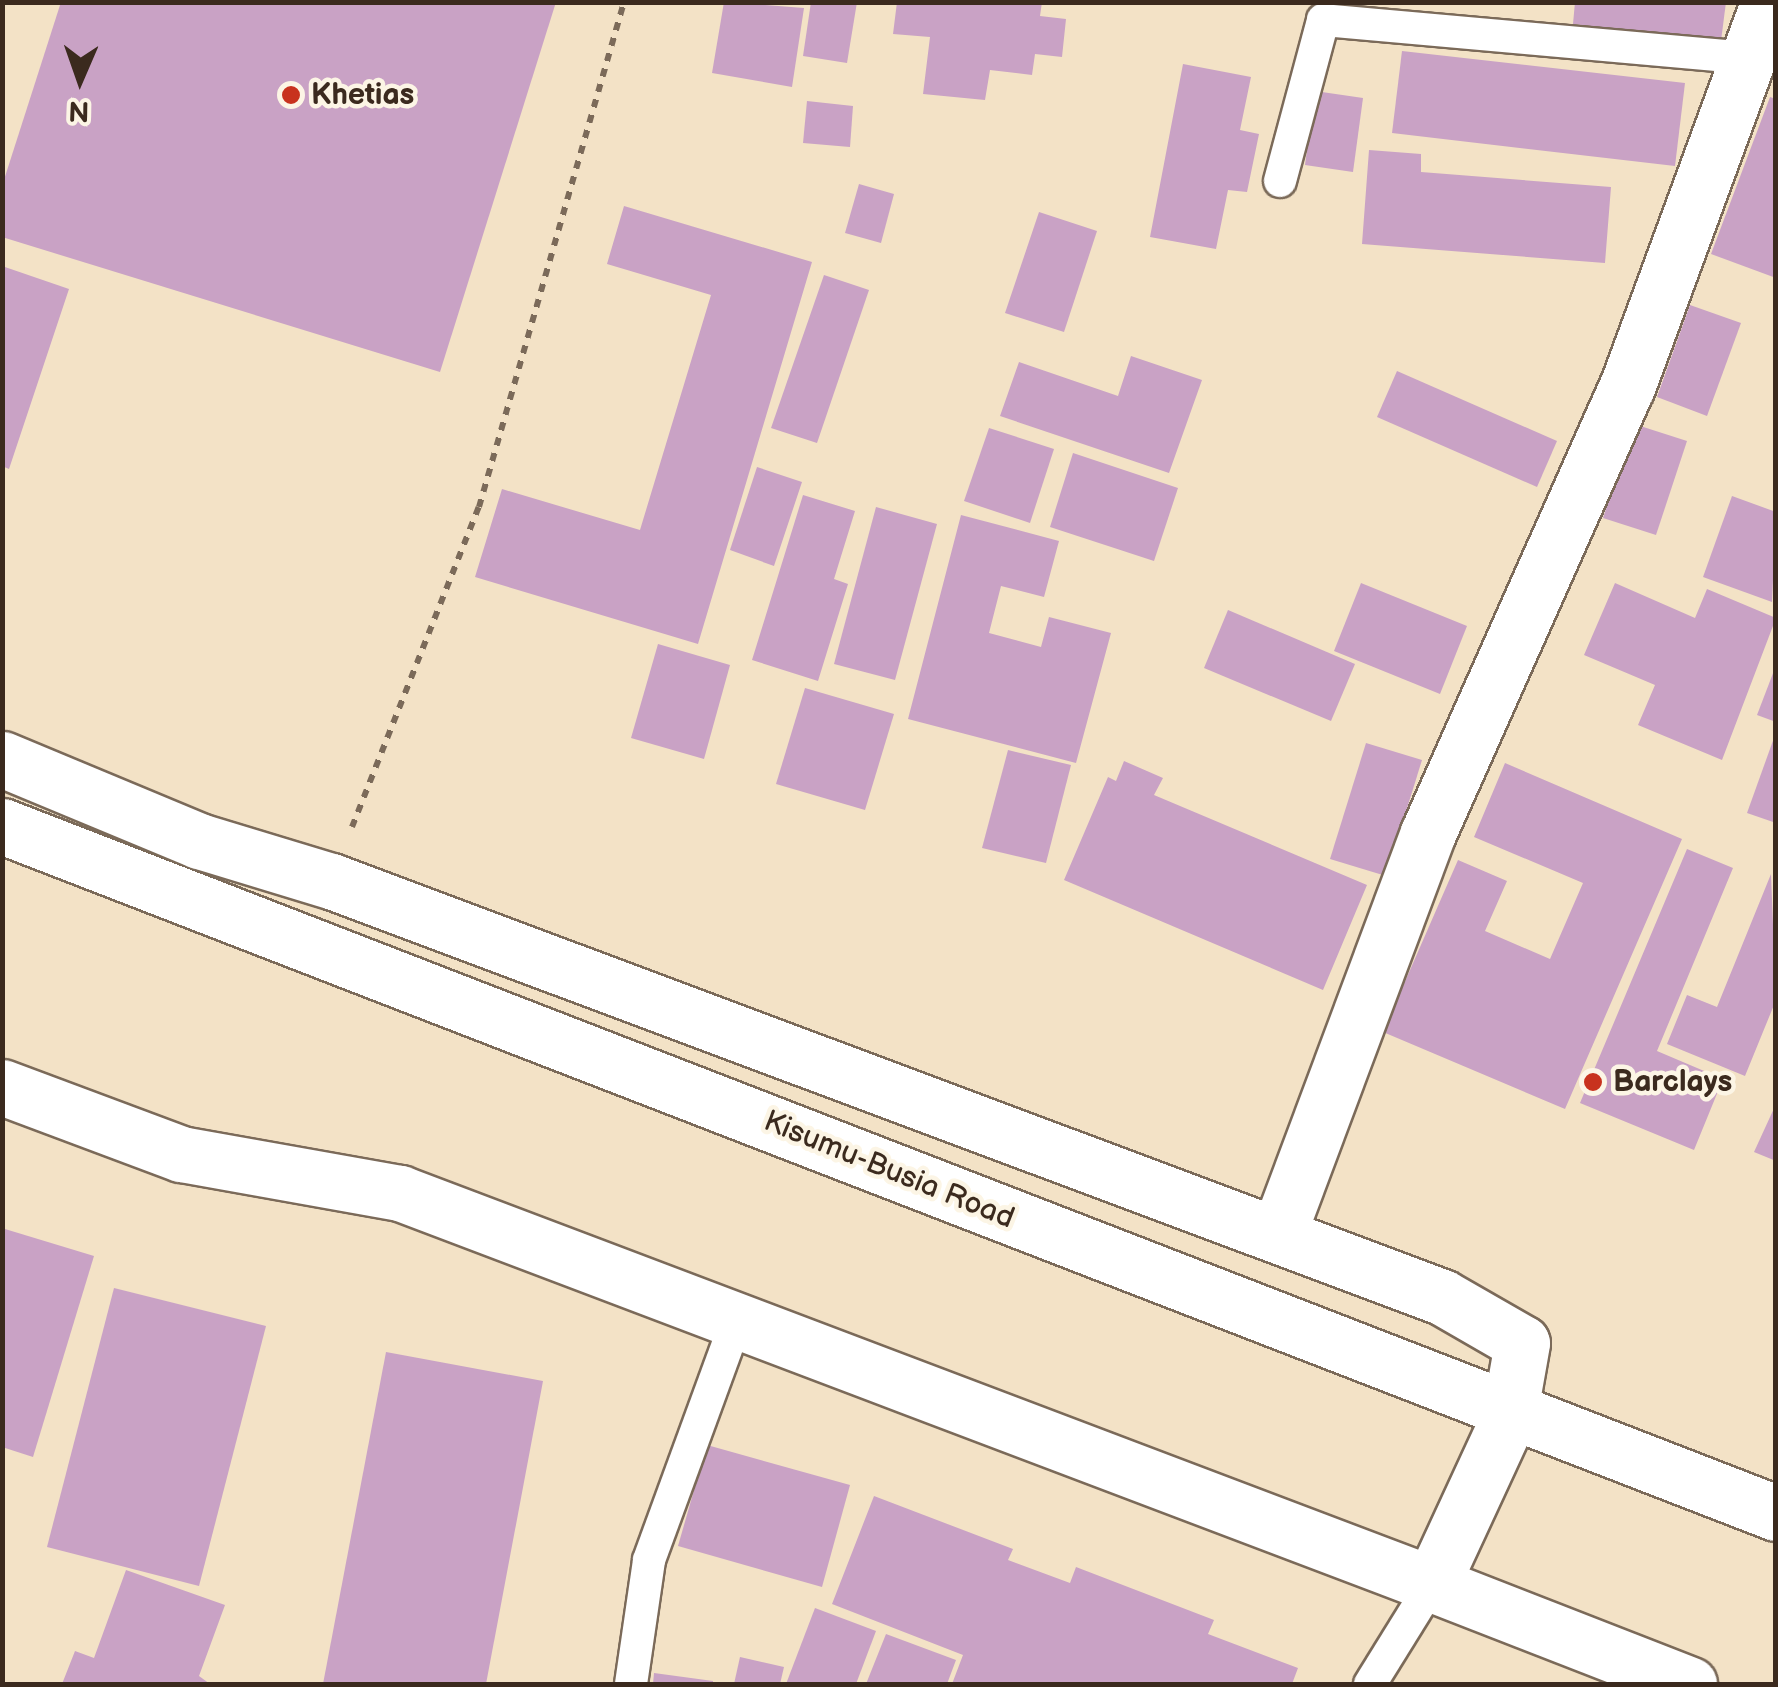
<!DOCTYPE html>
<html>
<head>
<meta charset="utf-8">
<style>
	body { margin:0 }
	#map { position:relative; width:1778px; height:1687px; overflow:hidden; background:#f3e2c6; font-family:"Balsamiq Sans",sans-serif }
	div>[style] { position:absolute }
	.building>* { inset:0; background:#c9a2c5 }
	.path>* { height:6px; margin-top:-3px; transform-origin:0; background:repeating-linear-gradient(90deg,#7b6a59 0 8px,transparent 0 16px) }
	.roads { filter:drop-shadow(2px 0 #7b6a59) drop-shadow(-2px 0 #7b6a59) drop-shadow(0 2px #7b6a59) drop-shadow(0 -2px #7b6a59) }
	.lane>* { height:32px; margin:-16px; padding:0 16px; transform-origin:16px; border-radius:16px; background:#fff }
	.street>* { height:55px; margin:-27.5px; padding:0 27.5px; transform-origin:27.5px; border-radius:27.5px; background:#fff }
	.highway>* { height:55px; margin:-27.5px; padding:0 27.5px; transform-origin:27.5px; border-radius:27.5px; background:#fff }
	.dots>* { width:28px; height:28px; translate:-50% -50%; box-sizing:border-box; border:5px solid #fcf5e5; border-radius:50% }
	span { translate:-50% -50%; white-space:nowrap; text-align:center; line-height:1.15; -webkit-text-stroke:9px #fcf5e5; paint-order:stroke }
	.poi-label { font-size:30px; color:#3b2a1e; font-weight:700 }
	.left { translate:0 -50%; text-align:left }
	.street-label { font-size:30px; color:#3b2a1e }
	.frame { position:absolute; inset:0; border:5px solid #3b2a1e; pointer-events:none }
	.north { position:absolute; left:30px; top:30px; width:100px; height:100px; -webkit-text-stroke:8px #fcf5e5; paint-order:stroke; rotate:182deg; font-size:28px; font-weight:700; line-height:40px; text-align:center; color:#3b2a1e }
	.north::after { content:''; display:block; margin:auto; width:35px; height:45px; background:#3b2a1e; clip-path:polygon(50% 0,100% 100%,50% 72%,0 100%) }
</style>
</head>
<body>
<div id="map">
	<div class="building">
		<i style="clip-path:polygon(61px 2px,556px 2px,440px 372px,2px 237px,2px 186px)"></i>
		<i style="clip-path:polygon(724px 2px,804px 8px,792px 87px,712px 73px)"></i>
		<i style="clip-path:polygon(811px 2px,857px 2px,847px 63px,803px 56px)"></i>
		<i style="clip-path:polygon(897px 2px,1042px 2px,1040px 16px,1066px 19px,1062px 57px,1035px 54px,1032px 75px,990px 70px,985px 100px,923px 94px,930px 37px,893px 34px)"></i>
		<i style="clip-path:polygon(1575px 2px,1726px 2px,1721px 41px,1573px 24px)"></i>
		<i style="clip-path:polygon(1402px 51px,1685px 83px,1675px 166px,1392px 133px)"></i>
		<i style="clip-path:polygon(1183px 64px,1251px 77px,1240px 130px,1259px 134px,1247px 192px,1228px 190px,1216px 249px,1150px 237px)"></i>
		<i style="clip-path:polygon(1315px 91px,1363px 98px,1353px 172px,1305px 165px)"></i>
		<i style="clip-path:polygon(1770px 97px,1776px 99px,1776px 278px,1711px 254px)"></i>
		<i style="clip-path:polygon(807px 101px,853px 106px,850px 147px,803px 143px)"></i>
		<i style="clip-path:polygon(1369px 150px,1421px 154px,1421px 172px,1611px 187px,1605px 263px,1362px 244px)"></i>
		<i style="clip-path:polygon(859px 184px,894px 194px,881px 243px,845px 233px)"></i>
		<i style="clip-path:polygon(624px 206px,812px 262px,698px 644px,475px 577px,502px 489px,640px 530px,711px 295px,607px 264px)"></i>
		<i style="clip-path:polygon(1039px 212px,1097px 231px,1064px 332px,1005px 313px)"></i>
		<i style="clip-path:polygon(2px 266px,69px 289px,9px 469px,2px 466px)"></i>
		<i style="clip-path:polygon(824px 275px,869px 290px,817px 443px,771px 428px)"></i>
		<i style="clip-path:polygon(1690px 305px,1741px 323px,1707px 416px,1657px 397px)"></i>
		<i style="clip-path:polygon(1131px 356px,1202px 380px,1169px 473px,1000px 416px,1019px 362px,1118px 396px)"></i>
		<i style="clip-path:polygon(1397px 371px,1557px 441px,1537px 487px,1377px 417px)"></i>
		<i style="clip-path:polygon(1634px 424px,1687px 441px,1656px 535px,1603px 518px)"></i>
		<i style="clip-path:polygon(989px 428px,1054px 449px,1030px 523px,964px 501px)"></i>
		<i style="clip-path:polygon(1073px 453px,1178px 488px,1154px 561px,1050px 527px)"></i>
		<i style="clip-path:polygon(757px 467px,802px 482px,774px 566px,730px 550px)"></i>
		<i style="clip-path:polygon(803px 495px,855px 511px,834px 579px,848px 584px,818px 681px,752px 660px)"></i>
		<i style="clip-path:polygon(1732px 496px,1776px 512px,1772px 602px,1703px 577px)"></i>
		<i style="clip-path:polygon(876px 507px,937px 524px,895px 680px,834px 664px)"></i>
		<i style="clip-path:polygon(961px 515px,1059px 541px,1044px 597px,1001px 586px,989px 633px,1041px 647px,1049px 617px,1111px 633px,1076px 763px,908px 719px)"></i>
		<i style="clip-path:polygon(1361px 583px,1467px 626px,1440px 694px,1334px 651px)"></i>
		<i style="clip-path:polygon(1615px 583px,1695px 618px,1707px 589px,1776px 618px,1722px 760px,1638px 725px,1655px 685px,1584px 655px)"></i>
		<i style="clip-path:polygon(1228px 610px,1355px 664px,1331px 721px,1204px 668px)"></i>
		<i style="clip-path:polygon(658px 644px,730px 665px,704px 759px,631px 738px)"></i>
		<i style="clip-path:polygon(1775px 668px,1776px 668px,1776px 722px,1757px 715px)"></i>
		<i style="clip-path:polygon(805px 688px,894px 714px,865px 810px,776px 784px)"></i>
		<i style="clip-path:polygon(1775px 735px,1776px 735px,1776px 823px,1747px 813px)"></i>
		<i style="clip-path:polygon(1366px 743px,1422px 760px,1386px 876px,1330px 859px)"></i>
		<i style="clip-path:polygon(1008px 750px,1071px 765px,1046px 863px,982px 848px)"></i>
		<i style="clip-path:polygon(1124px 761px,1163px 778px,1154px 795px,1367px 885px,1323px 990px,1064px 880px,1108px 777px,1116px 781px)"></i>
		<i style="clip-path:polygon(1505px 763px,1682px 839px,1565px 1109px,1383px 1032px,1458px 860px,1507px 881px,1485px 931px,1550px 959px,1583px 883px,1474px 837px)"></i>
		<i style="clip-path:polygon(1687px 849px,1733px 868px,1657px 1051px,1723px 1079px,1694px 1150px,1580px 1103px)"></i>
		<i style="clip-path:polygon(1771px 874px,1776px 1000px,1745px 1076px,1667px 1044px,1687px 995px,1717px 1007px)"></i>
		<i style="clip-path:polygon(1776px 1104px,1776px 1161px,1754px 1152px)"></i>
		<i style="clip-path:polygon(5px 1229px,94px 1256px,33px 1457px,2px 1447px)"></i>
		<i style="clip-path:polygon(114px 1288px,266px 1326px,199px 1586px,47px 1547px)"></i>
		<i style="clip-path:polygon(386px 1352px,543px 1381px,486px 1684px,323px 1684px)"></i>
		<i style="clip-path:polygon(707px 1445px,850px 1485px,822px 1587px,678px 1546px)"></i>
		<i style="clip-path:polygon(874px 1496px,1013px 1549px,1008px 1560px,1070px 1583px,1076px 1567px,1214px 1620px,1208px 1634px,1298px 1668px,1292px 1684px,952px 1684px,963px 1655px,832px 1604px)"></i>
		<i style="clip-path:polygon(126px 1570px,225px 1605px,199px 1676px,210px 1684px,62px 1684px,75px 1651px,94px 1658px)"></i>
		<i style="clip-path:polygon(815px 1608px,876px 1631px,856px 1684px,786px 1684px)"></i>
		<i style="clip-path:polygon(886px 1634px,956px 1660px,947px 1684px,866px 1684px)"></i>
		<i style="clip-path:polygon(740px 1657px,784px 1667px,780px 1684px,734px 1684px)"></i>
		<i style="clip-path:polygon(654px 1673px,713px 1681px,713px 1684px,653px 1684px)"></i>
	</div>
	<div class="path">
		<i style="left:352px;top:827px;width:344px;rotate:-68.4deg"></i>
		<i style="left:479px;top:507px;width:525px;rotate:-73.98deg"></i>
	</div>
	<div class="roads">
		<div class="lane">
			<i style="left:1280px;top:181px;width:167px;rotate:-75deg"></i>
			<i style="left:1323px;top:20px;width:427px;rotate:5.1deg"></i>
			<i style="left:631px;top:1684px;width:125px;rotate:-81.7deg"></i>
			<i style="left:649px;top:1560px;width:256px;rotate:-69.9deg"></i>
			<i style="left:1370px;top:1684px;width:118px;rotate:-58.2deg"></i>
		</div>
		<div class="street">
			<i style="left:2px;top:759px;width:213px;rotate:22.6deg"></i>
			<i style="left:199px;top:841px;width:138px;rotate:16.9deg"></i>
			<i style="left:331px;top:881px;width:1186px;rotate:20.53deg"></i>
			<i style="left:1442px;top:1297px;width:92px;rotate:29.9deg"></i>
			<i style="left:1522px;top:1343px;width:75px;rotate:100deg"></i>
			<i style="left:1509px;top:1417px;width:184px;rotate:114.8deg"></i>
			<i style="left:1432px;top:1584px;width:1104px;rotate:-159.25deg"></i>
			<i style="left:400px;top:1193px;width:222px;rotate:-169.9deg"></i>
			<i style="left:181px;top:1154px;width:191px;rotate:-159.5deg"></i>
			<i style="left:1278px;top:1234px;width:428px;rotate:-69.5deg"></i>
			<i style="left:1428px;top:833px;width:488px;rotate:-66deg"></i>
			<i style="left:1627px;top:387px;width:410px;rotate:-69.8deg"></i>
			<i style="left:1432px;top:1584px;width:276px;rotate:21.3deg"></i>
		</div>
		<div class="highway">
			<i style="left:2px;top:826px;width:1902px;rotate:21.17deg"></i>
		</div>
	</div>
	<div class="dots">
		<i style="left:291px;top:95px;background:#c8321e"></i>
		<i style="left:1593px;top:1082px;background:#c8321e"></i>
	</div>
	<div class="poi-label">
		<span class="left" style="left:311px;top:95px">Khetias</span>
		<span class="left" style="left:1613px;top:1082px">Barclays</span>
	</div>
	<div class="street-label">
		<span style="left:889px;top:1170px;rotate:22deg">Kisumu-Busia Road</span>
	</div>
	<div class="frame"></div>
	<div class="north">N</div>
</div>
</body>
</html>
